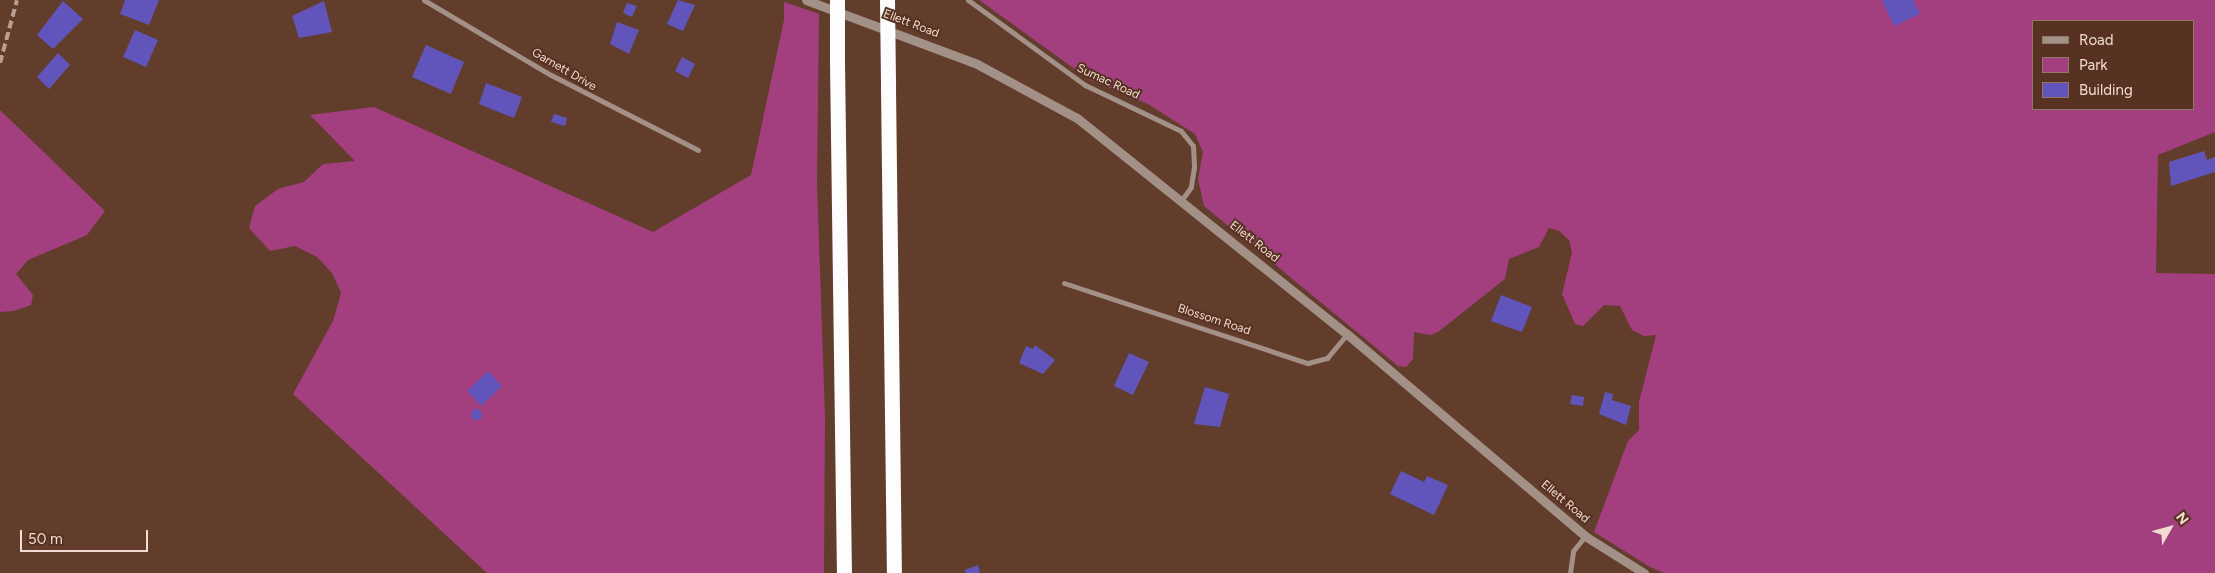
<!DOCTYPE html>
<html>
<head>
<meta charset="utf-8">
<style>
	body { margin:0 }
	#map { position:relative; width:2215px; height:573px; overflow:hidden; background:#623d2c; font-family:Figtree,sans-serif }
	div>[style] { position:absolute }
	.green>* { inset:0; background:#a33f7e }
	.building>* { inset:0; background:#6155bc }
	.round { border-radius:50% }
	.minor>* { height:5px; margin:-2.5px; padding:0 2.5px; transform-origin:2.5px; border-radius:2.5px; background:#a39087 }
	.tertiary>* { height:9px; margin:-4.5px; padding:0 4.5px; transform-origin:4.5px; border-radius:4.5px; background:#a39087 }
	.motorway>* { height:15px; margin:-7.5px; padding:0 7.5px; transform-origin:7.5px; border-radius:7.5px; background:#fdfdfd }
	.rail>* { height:4px; margin-top:-2px; transform-origin:0; background:repeating-linear-gradient(90deg,#bb9e92 0 8px,transparent 0 12px) }
	.motorway-bridge>* { height:15px; margin:-7.5px; padding:0 7.5px; transform-origin:7.5px; border-radius:7.5px; background:#fdfdfd }
	span { translate:-50% -50%; white-space:nowrap; text-align:center; line-height:1.15; -webkit-text-stroke:4px #573222; paint-order:stroke }
	.street-label { font-size:12px; color:#f3dbd1 }
	.legend { position:absolute; left:2032px; top:20px; width:162px; height:90px; box-sizing:border-box; background:#573222; border:1px solid #957668; margin:0; padding:6px 9px; list-style:none; font-size:15px; color:#f3dbd1 }
	.legend li { display:flex; align-items:center; gap:10px; height:25px }
	.legend b { width:25px; border:1px solid #957668 }
	.north { position:absolute; left:2145px; top:503px; width:50px; height:50px; -webkit-text-stroke:4px #573222; paint-order:stroke; rotate:52deg; font-size:14px; font-weight:700; line-height:20px; text-align:center; color:#f3dbd1 }
	.north::after { content:''; display:block; margin:auto; width:18px; height:22px; background:#f3dbd1; clip-path:polygon(50% 0,100% 100%,50% 72%,0 100%) }
	.scale { position:absolute; left:20px; top:530px; width:128px; height:22px; box-sizing:border-box; border:2px solid #f3dbd1; border-top:0; padding-left:6px; font-size:15px; line-height:18px; white-space:nowrap; color:#f3dbd1; -webkit-text-stroke:4px #573222; paint-order:stroke }
</style>
</head>
<body>
<div id="map">
	<div class="green">
		<i style="clip-path:polygon(evenodd,979px 0,2215px 0,2215px 132px,2158px 155px,2156px 273px,2215px 274px,2215px 573px,1664px 573px,1650px 567px,1594px 532px,1628px 441px,1639px 430px,1639px 402px,1656px 335px,1644px 336px,1632px 330px,1620px 306px,1604px 305px,1583px 326px,1575px 324px,1562px 294px,1572px 253px,1569px 240px,1559px 231px,1549px 228px,1539px 247px,1509px 259px,1505px 279px,1438px 332px,1430px 335px,1414px 332px,1413px 359px,1406px 367px,1398px 366px,1204px 206px,1198px 179px,1203px 152px,1195px 134px,1148px 104px,1090px 80px,979px 0,2034px 21px,2194px 21px,2194px 109px,2034px 109px,2034px 21px)"></i>
		<i style="clip-path:polygon(784px 2px,819px 14px,817px 184px,825px 416px,824px 573px,487px 573px,293px 394px,333px 321px,341px 293px,332px 273px,317px 257px,295px 246px,270px 251px,249px 228px,255px 206px,278px 189px,304px 182px,323px 164px,355px 161px,310px 115px,374px 107px,653px 232px,751px 175px,784px 20px)"></i>
		<i style="clip-path:polygon(0 110px,105px 211px,87px 235px,28px 260px,16px 274px,33px 295px,31px 305px,14px 311px,0 312px)"></i>
	</div>
	<div class="building">
		<i style="clip-path:polygon(125px 0,159px 0,149px 25px,120px 14px)"></i>
		<i style="clip-path:polygon(678px 0,695px 5px,683px 31px,667px 24px)"></i>
		<i style="clip-path:polygon(1882px 0,1913px 0,1920px 14px,1894px 26px)"></i>
		<i style="clip-path:polygon(63px 1px,83px 19px,53px 49px,37px 35px)"></i>
		<i style="clip-path:polygon(324px 1px,332px 32px,299px 38px,292px 16px)"></i>
		<i style="clip-path:polygon(627px 3px,637px 6px,632px 17px,623px 13px)"></i>
		<i style="clip-path:polygon(617px 22px,639px 30px,629px 54px,610px 44px)"></i>
		<i style="clip-path:polygon(135px 30px,158px 40px,146px 67px,123px 57px)"></i>
		<i style="clip-path:polygon(426px 45px,464px 62px,451px 94px,412px 77px)"></i>
		<i style="clip-path:polygon(58px 53px,70px 65px,49px 89px,37px 77px)"></i>
		<i style="clip-path:polygon(682px 57px,695px 64px,688px 78px,675px 71px)"></i>
		<i style="clip-path:polygon(486px 83px,522px 97px,514px 118px,479px 104px)"></i>
		<i style="clip-path:polygon(554px 114px,567px 118px,565px 126px,551px 122px)"></i>
		<i style="clip-path:polygon(2204px 151px,2207px 160px,2215px 157px,2215px 172px,2171px 186px,2169px 162px)"></i>
		<i style="clip-path:polygon(1501px 295px,1532px 307px,1522px 332px,1491px 321px)"></i>
		<i style="clip-path:polygon(1035px 345px,1055px 360px,1043px 374px,1019px 363px,1026px 346px,1033px 349px)"></i>
		<i style="clip-path:polygon(1129px 353px,1149px 362px,1133px 395px,1114px 386px)"></i>
		<i style="clip-path:polygon(488px 371px,502px 386px,481px 406px,467px 391px)"></i>
		<i style="clip-path:polygon(1205px 387px,1229px 394px,1220px 427px,1194px 424px)"></i>
		<i style="clip-path:polygon(1605px 392px,1613px 394px,1612px 400px,1631px 406px,1626px 425px,1599px 414px)"></i>
		<i style="clip-path:polygon(1572px 395px,1584px 397px,1583px 406px,1570px 404px)"></i>
		<i class="round" style="left:470.5px;top:408.5px;width:11px;height:11px"></i>
		<i style="clip-path:polygon(1401px 471px,1424px 482px,1427px 476px,1448px 485px,1434px 515px,1390px 494px)"></i>
		<i style="clip-path:polygon(978px 565px,980px 573px,966px 573px,965px 570px)"></i>
	</div>
	<div class="minor">
		<i style="left:424px;top:0;width:147px;rotate:30.6deg"></i>
		<i style="left:551px;top:75px;width:165px;rotate:27deg"></i>
		<i style="left:968px;top:0;width:145px;rotate:36deg"></i>
		<i style="left:1085px;top:85px;width:106px;rotate:25.6deg"></i>
		<i style="left:1181px;top:131px;width:19px;rotate:51deg"></i>
		<i style="left:1193px;top:146px;width:21px;rotate:87deg"></i>
		<i style="left:1194px;top:167px;width:20px;rotate:99deg"></i>
		<i style="left:1191px;top:187px;width:17px;rotate:126deg"></i>
		<i style="left:1064px;top:283px;width:257px;rotate:18.2deg"></i>
		<i style="left:1308px;top:363px;width:20px;rotate:-15deg"></i>
		<i style="left:1327px;top:358px;width:31px;rotate:-50deg"></i>
		<i style="left:1570px;top:573px;width:22px;rotate:-82deg"></i>
		<i style="left:1573px;top:551px;width:19px;rotate:-51deg"></i>
	</div>
	<div class="tertiary">
		<i style="left:806px;top:0;width:183px;rotate:20.5deg"></i>
		<i style="left:977px;top:64px;width:114px;rotate:28.4deg"></i>
		<i style="left:1077px;top:118px;width:346px;rotate:38.7deg"></i>
		<i style="left:1347px;top:334px;width:312px;rotate:40.3deg"></i>
		<i style="left:1585px;top:536px;width:70px;rotate:32.1deg"></i>
	</div>
	<div class="motorway">
		<i style="left:837px;top:62px;width:511px;rotate:89.22deg"></i>
		<i style="left:888px;top:88px;width:485px;rotate:89.3deg"></i>
	</div>
	<div class="rail">
		<i style="left:0;top:63px;width:65px;rotate:-74.9deg"></i>
	</div>
	<div class="motorway-bridge">
		<i style="left:837px;top:0;width:62px;rotate:90deg"></i>
		<i style="left:887px;top:0;width:88px;rotate:89.3deg"></i>
	</div>
	<div class="street-label">
		<span style="left:911px;top:24px;rotate:21deg">Ellett Road</span>
		<span style="left:564px;top:70px;rotate:30deg">Garnett Drive</span>
		<span style="left:1108px;top:82px;rotate:25deg">Sumac Road</span>
		<span style="left:1254px;top:242px;rotate:38deg">Ellett Road</span>
		<span style="left:1214px;top:320px;rotate:18deg">Blossom Road</span>
		<span style="left:1565px;top:502px;rotate:40deg">Ellett Road</span>
	</div>
	<ul class="legend">
	<li><b style="height:6px;background:#a39087"></b>Road</li>
	<li><b style="height:14px;background:#a33f7e"></b>Park</li>
	<li><b style="height:14px;background:#6155bc"></b>Building</li>
	</ul>
	<div class="north">N</div>
	<div class="scale">50 m</div>
</div>
</body>
</html>
